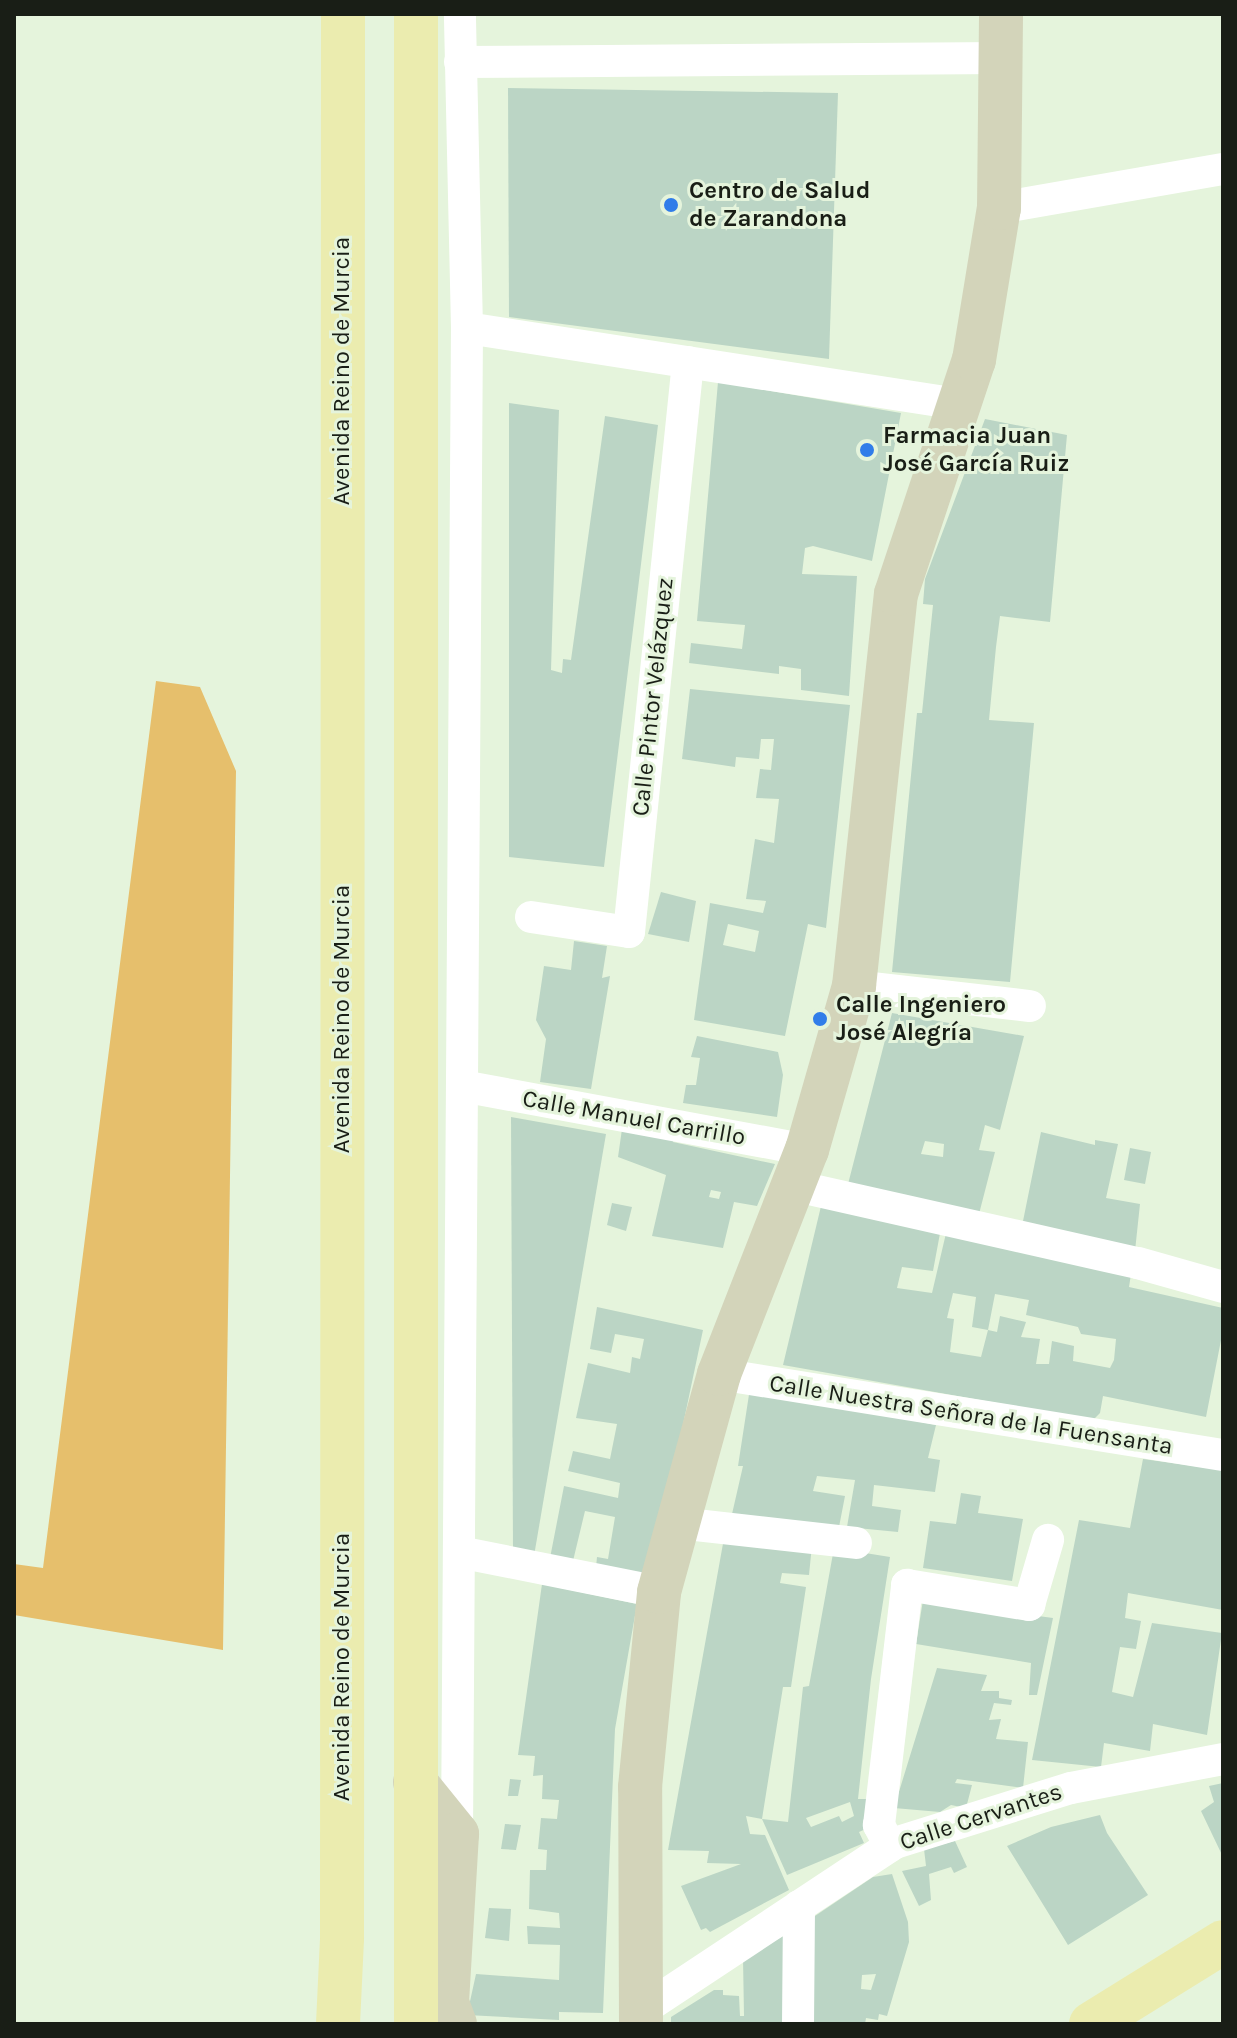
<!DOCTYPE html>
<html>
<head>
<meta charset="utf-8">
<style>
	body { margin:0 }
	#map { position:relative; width:1237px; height:2038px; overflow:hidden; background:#e5f4dc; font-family:Karla,sans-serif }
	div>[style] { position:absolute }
	.green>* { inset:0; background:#e6bf6c }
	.building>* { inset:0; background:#bbd5c5 }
	.street>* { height:32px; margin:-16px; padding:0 16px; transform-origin:16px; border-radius:16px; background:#fff }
	.secondary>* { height:44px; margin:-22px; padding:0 22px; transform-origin:22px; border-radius:22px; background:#d3d4ba }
	.primary>* { height:44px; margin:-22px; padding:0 22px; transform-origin:22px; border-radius:22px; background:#ebecaf }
	.dots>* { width:22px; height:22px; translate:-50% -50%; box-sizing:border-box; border:4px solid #e5f4dc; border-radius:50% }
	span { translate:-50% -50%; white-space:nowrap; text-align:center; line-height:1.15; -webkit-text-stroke:6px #e5f4dc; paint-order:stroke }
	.poi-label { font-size:24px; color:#191e16; font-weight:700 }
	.left { translate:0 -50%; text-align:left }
	.street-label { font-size:24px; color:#191e16 }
	.frame { position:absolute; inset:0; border:16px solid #191e16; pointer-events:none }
</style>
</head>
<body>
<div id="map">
	<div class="green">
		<i style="clip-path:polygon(156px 681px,200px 687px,236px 771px,223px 1650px,14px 1615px,14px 1564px,43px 1568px)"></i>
	</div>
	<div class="building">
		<i style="clip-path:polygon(508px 88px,838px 93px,829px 359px,509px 317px)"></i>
		<i style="clip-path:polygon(718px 382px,901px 413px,872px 561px,813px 546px,805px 548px,802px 574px,857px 576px,849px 696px,801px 690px,801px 669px,779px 666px,779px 674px,689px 663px,691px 643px,742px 649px,745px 625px,697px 621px)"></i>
		<i style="clip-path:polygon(509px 403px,559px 410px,551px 670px,562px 673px,563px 659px,571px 660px,605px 416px,658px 425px,604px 867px,509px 857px)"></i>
		<i style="clip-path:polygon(985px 419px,1067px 435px,1050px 622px,1000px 616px,996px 647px,989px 720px,1034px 723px,1010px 982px,892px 972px,917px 713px,922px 713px,933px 605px,923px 604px,925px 579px)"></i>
		<i style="clip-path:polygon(evenodd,690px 689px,850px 705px,826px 928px,808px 924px,785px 1036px,694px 1020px,710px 903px,763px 913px,766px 901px,746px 899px,755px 839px,774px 843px,779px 799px,756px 798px,760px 769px,771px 770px,774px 739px,761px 739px,759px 759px,736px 757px,735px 767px,682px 759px,690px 689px,728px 924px,759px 931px,755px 952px,723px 945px,728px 924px)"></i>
		<i style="clip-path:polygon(661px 892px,696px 901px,689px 942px,648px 934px)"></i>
		<i style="clip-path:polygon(574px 941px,607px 946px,602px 978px,610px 976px,591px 1089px,540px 1082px,546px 1039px,536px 1020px,544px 966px,571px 970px)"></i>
		<i style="clip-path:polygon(evenodd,892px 1013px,1024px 1036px,1000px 1130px,985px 1125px,979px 1150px,995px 1152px,979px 1214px,847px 1188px,892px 1013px,925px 1141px,944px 1144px,943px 1157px,921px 1154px,925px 1141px)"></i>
		<i style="clip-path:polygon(697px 1036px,778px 1052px,783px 1075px,777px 1117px,683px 1103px,686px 1085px,696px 1085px,700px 1058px,691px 1057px)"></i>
		<i style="clip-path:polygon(511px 1117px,606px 1134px,534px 1556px,513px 1551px)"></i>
		<i style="clip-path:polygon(evenodd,623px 1122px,674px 1138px,673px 1142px,775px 1164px,757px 1206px,734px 1202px,723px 1248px,652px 1236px,666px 1175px,618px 1157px,623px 1122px,711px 1190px,721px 1192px,719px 1199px,709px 1197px,711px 1190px)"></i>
		<i style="clip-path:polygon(1041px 1132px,1095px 1145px,1095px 1140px,1118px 1144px,1106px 1198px,1140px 1204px,1135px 1251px,1022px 1226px)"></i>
		<i style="clip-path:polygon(1130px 1148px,1151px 1152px,1145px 1184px,1124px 1180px)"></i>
		<i style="clip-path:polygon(evenodd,822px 1202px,941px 1228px,933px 1271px,902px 1267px,897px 1288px,932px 1293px,947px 1229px,1132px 1268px,1129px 1287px,1223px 1308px,1223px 1330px,1206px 1417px,1103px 1396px,1100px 1413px,1093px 1420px,783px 1365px,822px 1202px,953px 1293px,976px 1297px,972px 1327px,988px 1330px,995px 1294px,1029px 1300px,1026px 1315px,1078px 1327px,1081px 1334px,1116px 1339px,1114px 1360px,1110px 1368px,1073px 1361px,1074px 1346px,1052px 1341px,1049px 1364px,1036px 1364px,1040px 1339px,1021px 1337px,1026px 1322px,1000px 1316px,997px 1332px,988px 1330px,981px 1357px,950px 1352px,954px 1319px,947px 1318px,953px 1293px)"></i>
		<i style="clip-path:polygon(612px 1203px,632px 1207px,626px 1231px,607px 1225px)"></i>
		<i style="clip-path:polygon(597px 1307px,703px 1330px,650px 1581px,596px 1567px,597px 1557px,608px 1559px,615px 1517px,585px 1511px,573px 1561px,550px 1558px,564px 1486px,618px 1498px,620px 1483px,568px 1471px,573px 1451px,610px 1459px,617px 1424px,576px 1418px,588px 1363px,630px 1373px,632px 1357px,640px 1359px,644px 1339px,615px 1334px,611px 1353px,590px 1349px)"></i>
		<i style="clip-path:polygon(750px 1388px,936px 1425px,928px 1458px,940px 1460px,935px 1492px,874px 1485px,872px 1506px,901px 1510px,898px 1532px,847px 1527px,855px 1480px,817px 1476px,813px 1491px,845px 1496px,839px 1527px,732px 1514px,743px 1466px,738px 1466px)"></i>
		<i style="clip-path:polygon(1143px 1459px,1223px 1470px,1223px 1610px,1128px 1593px,1125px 1618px,1141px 1621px,1136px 1649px,1120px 1647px,1112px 1692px,1133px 1697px,1152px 1623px,1222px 1633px,1207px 1735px,1153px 1724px,1150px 1751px,1104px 1743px,1101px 1767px,1032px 1760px,1079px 1520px,1130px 1528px)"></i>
		<i style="clip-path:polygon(961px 1493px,981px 1496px,978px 1513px,1023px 1519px,1012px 1581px,923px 1568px,930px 1521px,956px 1524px)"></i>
		<i style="clip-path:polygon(724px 1538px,812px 1545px,809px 1575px,782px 1573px,780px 1583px,806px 1587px,791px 1687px,783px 1687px,762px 1819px,746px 1816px,750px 1834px,765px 1835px,789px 1890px,710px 1932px,706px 1928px,701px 1930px,681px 1886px,741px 1864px,707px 1863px,709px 1851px,668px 1850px)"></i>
		<i style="clip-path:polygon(evenodd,834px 1548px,890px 1557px,871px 1679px,858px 1799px,868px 1799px,870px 1827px,859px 1832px,864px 1843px,787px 1875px,762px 1819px,788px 1822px,803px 1687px,809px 1686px,834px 1548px,850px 1802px,854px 1816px,842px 1822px,839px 1816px,811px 1827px,806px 1818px,850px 1802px)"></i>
		<i style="clip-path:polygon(542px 1584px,637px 1604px,615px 1729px,603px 2013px,559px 2012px,559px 2020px,467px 2015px,476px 1974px,559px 1980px,560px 1945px,528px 1944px,527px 1926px,560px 1928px,559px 1913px,529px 1909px,530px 1870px,546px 1870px,547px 1850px,538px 1849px,541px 1818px,557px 1819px,559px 1800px,542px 1799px,543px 1775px,533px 1776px,535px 1756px,518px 1755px)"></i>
		<i style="clip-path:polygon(923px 1600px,1053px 1618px,1037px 1695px,1029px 1695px,1031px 1663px,916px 1644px)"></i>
		<i style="clip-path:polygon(937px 1668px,987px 1675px,981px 1691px,999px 1691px,999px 1698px,1012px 1700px,1011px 1705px,994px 1703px,989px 1720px,1001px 1719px,996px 1739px,1028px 1742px,1023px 1788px,957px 1779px,955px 1783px,972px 1785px,966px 1808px,951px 1805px,940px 1812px,894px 1808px)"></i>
		<i style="clip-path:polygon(510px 1779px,521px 1780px,518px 1796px,508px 1796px)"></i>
		<i style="clip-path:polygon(1223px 1783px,1223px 1857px,1201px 1811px,1214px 1802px,1209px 1786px)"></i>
		<i style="clip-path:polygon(1100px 1815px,1107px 1833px,1148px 1895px,1068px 1945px,1007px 1846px,1051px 1827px)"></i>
		<i style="clip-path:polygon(505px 1824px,521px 1825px,516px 1850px,501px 1849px)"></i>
		<i style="clip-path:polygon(955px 1841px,967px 1867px,954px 1873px,951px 1867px,929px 1874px,931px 1900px,919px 1906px,902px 1871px,926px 1866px,924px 1849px)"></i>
		<i style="clip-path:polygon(evenodd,892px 1874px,908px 1922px,909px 1942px,887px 2016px,879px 2014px,878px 2020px,866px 2018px,865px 2024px,811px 2024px,812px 1918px,873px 1877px,892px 1874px,876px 1974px,871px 1990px,861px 1989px,862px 1975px,876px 1974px)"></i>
		<i style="clip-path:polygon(489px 1908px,511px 1909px,509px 1941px,485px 1938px)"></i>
		<i style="clip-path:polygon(789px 1933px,790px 2024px,671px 2024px,671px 2017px,714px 1990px,723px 1990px,723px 1995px,739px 1996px,740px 2016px,744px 2016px,743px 1958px)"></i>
	</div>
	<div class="street">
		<i style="left:460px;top:62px;width:541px;rotate:-0.42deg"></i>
		<i style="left:999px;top:208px;width:227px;rotate:-9.9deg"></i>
		<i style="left:467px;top:328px;width:497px;rotate:8.8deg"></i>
		<i style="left:531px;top:917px;width:99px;rotate:8.7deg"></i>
		<i style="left:629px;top:932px;width:573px;rotate:-84.09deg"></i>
		<i style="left:854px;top:986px;width:177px;rotate:6.5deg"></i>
		<i style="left:462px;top:1086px;width:351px;rotate:10.5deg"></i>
		<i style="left:791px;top:1185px;width:356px;rotate:12.7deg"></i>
		<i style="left:1138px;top:1263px;width:88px;rotate:15.8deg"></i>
		<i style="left:719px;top:1374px;width:510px;rotate:9.13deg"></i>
		<i style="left:678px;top:1523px;width:179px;rotate:6.4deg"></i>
		<i style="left:459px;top:1552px;width:204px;rotate:11.3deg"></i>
		<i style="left:457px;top:1834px;width:1506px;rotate:-89.62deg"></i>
		<i style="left:467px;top:328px;width:314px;rotate:-91.3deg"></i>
		<i style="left:890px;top:1846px;width:24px;rotate:-118deg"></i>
		<i style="left:879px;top:1825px;width:242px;rotate:-83.3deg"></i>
		<i style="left:907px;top:1585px;width:124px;rotate:9.3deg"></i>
		<i style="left:1029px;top:1605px;width:68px;rotate:-73.7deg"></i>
		<i style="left:641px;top:2011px;width:305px;rotate:-33.5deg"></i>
		<i style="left:895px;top:1843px;width:184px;rotate:-17.4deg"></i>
		<i style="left:1071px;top:1788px;width:155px;rotate:-10.8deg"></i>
		<i style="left:798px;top:2024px;width:118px;rotate:-89.5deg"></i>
	</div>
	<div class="secondary">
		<i style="left:415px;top:1782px;width:67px;rotate:51.1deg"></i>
		<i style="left:457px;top:1834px;width:169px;rotate:93.4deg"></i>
		<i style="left:447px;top:2003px;width:22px;rotate:69deg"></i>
		<i style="left:641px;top:2024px;width:237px;rotate:-90.2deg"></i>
		<i style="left:640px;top:1787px;width:196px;rotate:-84.4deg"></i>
		<i style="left:659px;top:1592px;width:226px;rotate:-74.6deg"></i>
		<i style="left:719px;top:1374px;width:241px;rotate:-68.6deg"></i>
		<i style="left:807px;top:1150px;width:171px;rotate:-74deg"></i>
		<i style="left:854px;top:986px;width:394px;rotate:-83.9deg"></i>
		<i style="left:896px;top:594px;width:247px;rotate:-71.6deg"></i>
		<i style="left:974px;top:360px;width:154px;rotate:-80.7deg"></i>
		<i style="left:999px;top:208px;width:194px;rotate:-89.4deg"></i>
	</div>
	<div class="primary">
		<i style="left:338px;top:2024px;width:86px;rotate:-87.3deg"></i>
		<i style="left:342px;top:1938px;width:1924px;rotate:-89.97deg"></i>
		<i style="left:416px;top:2024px;width:2010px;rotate:-90deg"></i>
		<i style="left:1091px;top:2024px;width:155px;rotate:-31.8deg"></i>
	</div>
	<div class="dots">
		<i style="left:671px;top:205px;background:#317de9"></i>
		<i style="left:867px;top:450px;background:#317de9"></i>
		<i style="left:820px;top:1019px;background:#317de9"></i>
	</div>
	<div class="poi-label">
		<span class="left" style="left:689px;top:205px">Centro de Salud<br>de Zarandona</span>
		<span class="left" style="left:883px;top:450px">Farmacia Juan<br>José García Ruiz</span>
		<span class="left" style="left:836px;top:1019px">Calle Ingeniero<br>José Alegría</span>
	</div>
	<div class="street-label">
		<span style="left:342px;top:371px;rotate:-90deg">Avenida Reino de Murcia</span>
		<span style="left:653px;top:697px;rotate:-84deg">Calle Pintor Velázquez</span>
		<span style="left:342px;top:1019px;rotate:-90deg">Avenida Reino de Murcia</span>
		<span style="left:634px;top:1118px;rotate:10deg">Calle Manuel Carrillo</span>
		<span style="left:971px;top:1415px;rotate:9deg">Calle Nuestra Señora de la Fuensanta</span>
		<span style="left:342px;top:1667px;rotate:-90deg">Avenida Reino de Murcia</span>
		<span style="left:981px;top:1817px;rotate:-18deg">Calle Cervantes</span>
	</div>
	<div class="frame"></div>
</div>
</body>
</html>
